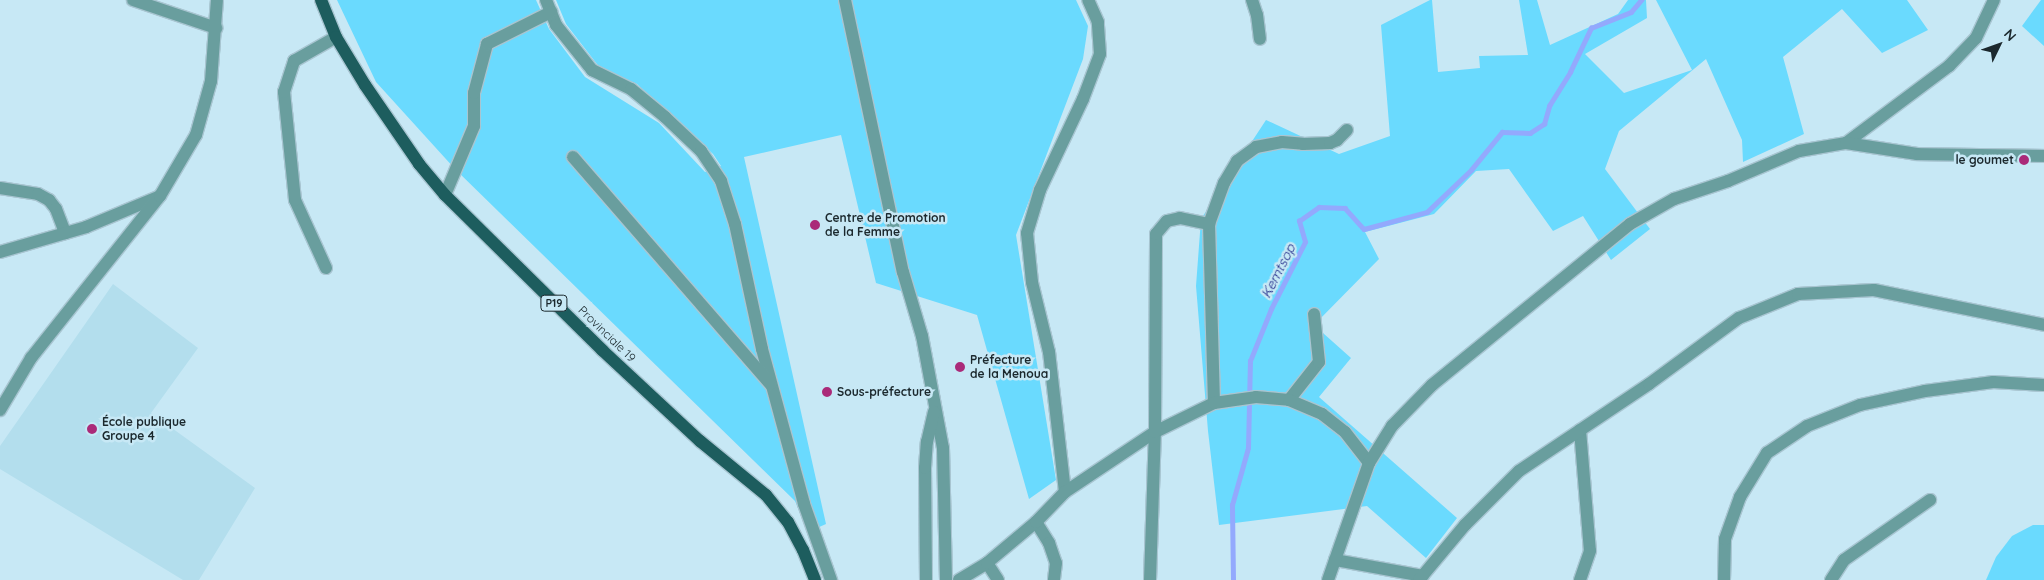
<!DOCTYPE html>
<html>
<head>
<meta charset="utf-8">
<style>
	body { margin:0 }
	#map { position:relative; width:2044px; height:580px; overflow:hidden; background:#c7e8f5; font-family:Quicksand,sans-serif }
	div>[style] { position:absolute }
	.built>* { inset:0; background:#b3deed }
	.green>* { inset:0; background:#6adafe }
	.stream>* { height:4.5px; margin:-2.25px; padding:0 2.25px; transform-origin:2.25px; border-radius:2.25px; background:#93a9fd }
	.roads { filter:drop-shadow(1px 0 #a8c5d1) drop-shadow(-1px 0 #a8c5d1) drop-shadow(0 1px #a8c5d1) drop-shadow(0 -1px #a8c5d1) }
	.minor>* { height:12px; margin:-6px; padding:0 6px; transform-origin:6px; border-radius:6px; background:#699e9e }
	.tertiary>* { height:12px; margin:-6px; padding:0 6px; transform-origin:6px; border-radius:6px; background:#699e9e }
	.primary>* { height:12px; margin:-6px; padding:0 6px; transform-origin:6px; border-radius:6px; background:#1d5d5e }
	.dots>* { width:14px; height:14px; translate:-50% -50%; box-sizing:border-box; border:2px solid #c7e8f5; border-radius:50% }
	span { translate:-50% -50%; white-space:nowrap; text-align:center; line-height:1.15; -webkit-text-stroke:5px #c7e8f5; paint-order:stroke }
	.shield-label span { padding:1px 4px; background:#c7e8f5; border:1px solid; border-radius:4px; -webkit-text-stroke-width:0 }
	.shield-label { font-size:11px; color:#1b282d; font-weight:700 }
	.poi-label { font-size:12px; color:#1b282d; font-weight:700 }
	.right { translate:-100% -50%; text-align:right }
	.left { translate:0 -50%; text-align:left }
	.street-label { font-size:12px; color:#1b282d }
	.water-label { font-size:14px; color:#242c8a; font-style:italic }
	.north { position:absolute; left:1974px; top:20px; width:50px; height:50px; -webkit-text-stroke:4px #c7e8f5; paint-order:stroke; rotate:48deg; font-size:14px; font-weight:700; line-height:20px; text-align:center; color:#1b282d }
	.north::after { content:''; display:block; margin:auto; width:18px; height:22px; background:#1b282d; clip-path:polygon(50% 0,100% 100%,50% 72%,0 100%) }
</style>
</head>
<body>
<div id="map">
	<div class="built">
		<i style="clip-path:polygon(113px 284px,198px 348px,151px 413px,255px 488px,199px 580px,183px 580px,0 469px,0 446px)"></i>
	</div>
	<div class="green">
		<i style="clip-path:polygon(337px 0,536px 0,549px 29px,585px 77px,659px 123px,705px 172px,721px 166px,713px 154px,637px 84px,600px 68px,566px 24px,556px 0,1076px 0,1088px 26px,1083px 59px,1016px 235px,1056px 480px,1029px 499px,977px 315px,876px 283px,841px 135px,744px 157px,826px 524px,808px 532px,795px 501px,455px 169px,376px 82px)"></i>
		<i style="clip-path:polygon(1430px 0,1432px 0,1438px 72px,1480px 68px,1479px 56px,1528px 55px,1519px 0,1537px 0,1550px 45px,1618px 14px,1628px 0,1646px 0,1647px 18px,1585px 54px,1624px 93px,1692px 70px,1656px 0,1907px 0,1928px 30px,1882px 53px,1842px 9px,1783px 57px,1804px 134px,1743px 162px,1742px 140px,1706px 59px,1619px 131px,1605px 169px,1650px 229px,1611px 260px,1583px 216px,1553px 231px,1509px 169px,1476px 171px,1434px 214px,1365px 232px,1379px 259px,1314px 325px,1351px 358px,1319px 397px,1457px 518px,1426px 558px,1367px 506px,1219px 525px,1208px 431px,1196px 286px,1201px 219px,1266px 120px,1339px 154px,1390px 136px,1381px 25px)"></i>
		<i style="clip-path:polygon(2041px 0,2044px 0,2044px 46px,2022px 26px)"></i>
		<i style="clip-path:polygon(2033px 525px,2044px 525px,2044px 580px,1986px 580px,1996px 557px,2012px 536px)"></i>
	</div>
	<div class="stream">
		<i style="left:1233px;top:580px;width:75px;rotate:-90.8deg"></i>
		<i style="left:1232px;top:505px;width:59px;rotate:-74.3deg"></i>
		<i style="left:1248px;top:448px;width:87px;rotate:-88.7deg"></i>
		<i style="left:1250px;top:361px;width:56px;rotate:-68deg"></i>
		<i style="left:1271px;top:309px;width:75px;rotate:-63.1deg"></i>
		<i style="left:1305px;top:242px;width:22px;rotate:-106deg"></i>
		<i style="left:1299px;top:221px;width:24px;rotate:-35deg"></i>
		<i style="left:1319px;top:207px;width:26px;rotate:2deg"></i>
		<i style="left:1345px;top:208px;width:28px;rotate:48deg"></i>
		<i style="left:1364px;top:229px;width:65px;rotate:-15.1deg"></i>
		<i style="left:1427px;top:212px;width:61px;rotate:-43.7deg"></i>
		<i style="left:1471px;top:170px;width:49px;rotate:-50.8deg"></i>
		<i style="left:1502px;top:132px;width:28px;rotate:2deg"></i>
		<i style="left:1530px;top:133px;width:17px;rotate:-33deg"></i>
		<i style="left:1544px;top:124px;width:19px;rotate:-74deg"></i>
		<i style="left:1549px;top:106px;width:40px;rotate:-58deg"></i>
		<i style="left:1570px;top:72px;width:49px;rotate:-64.5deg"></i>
		<i style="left:1591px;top:28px;width:43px;rotate:-21.8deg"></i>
		<i style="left:1631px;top:12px;width:16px;rotate:-50deg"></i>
	</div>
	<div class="roads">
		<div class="minor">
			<i style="left:133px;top:0;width:88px;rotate:18.6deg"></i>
			<i style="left:546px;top:0;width:27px;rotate:68deg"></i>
			<i style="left:556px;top:25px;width:58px;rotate:51.3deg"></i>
			<i style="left:592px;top:70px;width:43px;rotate:26deg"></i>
			<i style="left:631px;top:89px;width:44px;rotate:39.5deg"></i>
			<i style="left:665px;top:117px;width:50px;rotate:43.4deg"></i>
			<i style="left:701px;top:151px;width:36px;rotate:56deg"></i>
			<i style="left:721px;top:181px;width:45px;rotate:72deg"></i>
			<i style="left:735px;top:224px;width:128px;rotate:77.8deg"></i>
			<i style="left:762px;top:349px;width:161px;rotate:74.8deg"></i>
			<i style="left:804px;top:504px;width:81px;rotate:70.4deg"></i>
			<i style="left:845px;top:0;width:278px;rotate:78deg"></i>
			<i style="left:903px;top:272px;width:67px;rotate:73.5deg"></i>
			<i style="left:922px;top:336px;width:114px;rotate:79.4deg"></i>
			<i style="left:943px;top:448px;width:132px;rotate:88.7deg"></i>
			<i style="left:1252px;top:0;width:16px;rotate:72deg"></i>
			<i style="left:1257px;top:15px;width:24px;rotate:83deg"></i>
			<i style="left:1846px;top:143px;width:129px;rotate:-36.8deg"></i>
			<i style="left:1949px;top:66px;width:39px;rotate:-46deg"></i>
			<i style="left:1976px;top:38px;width:42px;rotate:-64.7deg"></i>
			<i style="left:573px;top:157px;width:301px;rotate:49deg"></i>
			<i style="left:0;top:188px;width:38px;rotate:9deg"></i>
			<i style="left:38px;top:194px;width:13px;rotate:29deg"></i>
			<i style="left:49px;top:200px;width:11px;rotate:52deg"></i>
			<i style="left:56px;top:209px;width:26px;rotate:69deg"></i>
			<i style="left:445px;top:195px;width:75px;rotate:-67.2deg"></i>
			<i style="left:474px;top:126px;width:33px;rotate:-90deg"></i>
			<i style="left:474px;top:93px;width:51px;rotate:-75.1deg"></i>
			<i style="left:487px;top:44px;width:72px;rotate:-26.6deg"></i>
			<i style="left:326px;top:268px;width:75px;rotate:-114.5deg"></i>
			<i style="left:295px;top:200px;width:109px;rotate:-95.8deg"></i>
			<i style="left:284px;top:92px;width:33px;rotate:-72deg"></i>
			<i style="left:294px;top:61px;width:48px;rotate:-29.7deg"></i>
			<i style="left:1289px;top:400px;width:48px;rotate:-51.7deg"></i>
			<i style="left:1319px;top:362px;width:48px;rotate:-95.9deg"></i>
			<i style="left:1214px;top:403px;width:179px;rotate:-91.6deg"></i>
			<i style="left:1209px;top:224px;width:44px;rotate:-69.9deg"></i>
			<i style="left:1224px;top:183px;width:26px;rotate:-59deg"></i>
			<i style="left:1237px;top:161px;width:24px;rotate:-36deg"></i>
			<i style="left:1256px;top:147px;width:26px;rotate:-11deg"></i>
			<i style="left:1282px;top:142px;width:21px;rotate:5deg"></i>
			<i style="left:1303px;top:144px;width:27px;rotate:-2deg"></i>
			<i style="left:1330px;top:143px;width:8px;rotate:-23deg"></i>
			<i style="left:1337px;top:140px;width:14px;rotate:-45deg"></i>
			<i style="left:1580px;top:430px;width:121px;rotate:85.3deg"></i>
			<i style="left:1590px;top:551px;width:31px;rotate:109deg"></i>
			<i style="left:1065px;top:492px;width:141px;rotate:-96.5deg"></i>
			<i style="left:1049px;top:352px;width:72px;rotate:-103.7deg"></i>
			<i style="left:1032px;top:282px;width:49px;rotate:-95.8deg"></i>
			<i style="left:1027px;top:233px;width:45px;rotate:-73.2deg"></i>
			<i style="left:1040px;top:190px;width:101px;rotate:-64.7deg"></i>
			<i style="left:1083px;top:99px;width:48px;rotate:-69.3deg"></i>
			<i style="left:1100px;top:54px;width:32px;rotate:-94deg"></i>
			<i style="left:1098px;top:22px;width:24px;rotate:-114deg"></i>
			<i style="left:1036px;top:522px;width:25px;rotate:58deg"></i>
			<i style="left:1049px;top:543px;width:21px;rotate:71deg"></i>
			<i style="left:1056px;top:563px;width:17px;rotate:97deg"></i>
			<i style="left:1335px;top:560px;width:89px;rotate:10.3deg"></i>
			<i style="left:987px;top:563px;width:20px;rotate:57deg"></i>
			<i style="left:926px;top:580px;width:112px;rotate:-90.5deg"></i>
			<i style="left:925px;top:468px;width:26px;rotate:-86deg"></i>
			<i style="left:927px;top:442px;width:31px;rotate:-77deg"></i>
			<i style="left:959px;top:580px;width:33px;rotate:-31deg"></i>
			<i style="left:987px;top:563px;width:64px;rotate:-39.9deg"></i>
			<i style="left:1036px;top:522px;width:42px;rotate:-46deg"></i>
			<i style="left:1065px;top:492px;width:108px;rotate:-33.7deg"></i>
			<i style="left:1155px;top:432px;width:66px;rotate:-26.2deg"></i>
			<i style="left:1214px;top:403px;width:42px;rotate:-8.1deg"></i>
			<i style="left:1256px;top:397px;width:33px;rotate:5deg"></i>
			<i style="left:1289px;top:400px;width:36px;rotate:23deg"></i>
			<i style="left:1322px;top:414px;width:29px;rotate:38deg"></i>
			<i style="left:1345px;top:432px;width:39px;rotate:52deg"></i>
			<i style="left:1150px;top:580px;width:148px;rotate:-88.1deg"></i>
			<i style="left:1155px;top:432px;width:198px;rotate:-89.7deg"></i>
			<i style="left:1156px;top:234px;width:17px;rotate:-50deg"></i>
			<i style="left:1167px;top:221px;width:13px;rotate:-13deg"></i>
			<i style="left:1180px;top:218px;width:30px;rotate:12deg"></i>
			<i style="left:1328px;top:580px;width:124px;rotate:-70.7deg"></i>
			<i style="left:1369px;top:463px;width:44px;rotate:-58.1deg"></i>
			<i style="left:1392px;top:426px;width:57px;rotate:-45.7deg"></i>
			<i style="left:1432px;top:385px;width:255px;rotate:-39.1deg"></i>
			<i style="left:1630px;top:224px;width:51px;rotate:-29.6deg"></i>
			<i style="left:1674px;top:199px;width:57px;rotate:-18.4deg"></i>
			<i style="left:1728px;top:181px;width:77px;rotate:-22.9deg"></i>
			<i style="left:1799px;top:151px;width:48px;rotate:-9.7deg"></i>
			<i style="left:1846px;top:143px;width:72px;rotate:8.8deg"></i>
			<i style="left:1917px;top:154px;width:127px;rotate:0.9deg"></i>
			<i style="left:1419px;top:580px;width:72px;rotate:-50.1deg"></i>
			<i style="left:1465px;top:525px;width:76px;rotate:-45deg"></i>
			<i style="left:1519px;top:471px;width:156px;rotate:-33.8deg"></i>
			<i style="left:1649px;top:384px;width:112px;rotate:-36.3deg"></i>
			<i style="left:1739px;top:318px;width:64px;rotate:-22.1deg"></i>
			<i style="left:1798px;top:294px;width:76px;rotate:-3deg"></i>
			<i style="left:1874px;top:290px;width:174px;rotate:11.6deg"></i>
			<i style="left:1724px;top:580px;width:41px;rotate:-88.6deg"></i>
			<i style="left:1725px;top:539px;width:45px;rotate:-70.3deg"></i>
			<i style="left:1740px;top:497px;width:52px;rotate:-58.5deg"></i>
			<i style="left:1767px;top:453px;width:48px;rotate:-34deg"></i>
			<i style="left:1807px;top:426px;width:57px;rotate:-21.6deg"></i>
			<i style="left:1860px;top:405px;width:66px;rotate:-12.2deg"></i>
			<i style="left:1925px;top:391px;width:69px;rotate:-7.5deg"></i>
			<i style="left:1993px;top:382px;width:51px;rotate:3.4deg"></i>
			<i style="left:1831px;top:580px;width:24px;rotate:-57deg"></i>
			<i style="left:1844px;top:560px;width:105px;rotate:-34.9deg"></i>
		</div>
		<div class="tertiary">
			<i style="left:0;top:252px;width:90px;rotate:-16.2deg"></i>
			<i style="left:86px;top:227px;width:78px;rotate:-22.6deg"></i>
			<i style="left:0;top:410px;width:61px;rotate:-59.2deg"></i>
			<i style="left:31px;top:358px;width:207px;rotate:-51.5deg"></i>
			<i style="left:160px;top:196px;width:71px;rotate:-59.5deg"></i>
			<i style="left:196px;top:135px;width:56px;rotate:-74.5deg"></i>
			<i style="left:211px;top:81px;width:81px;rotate:-85.8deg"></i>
		</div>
		<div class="primary">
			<i style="left:321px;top:0;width:40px;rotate:68deg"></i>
			<i style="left:336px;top:37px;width:56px;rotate:58.9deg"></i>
			<i style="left:365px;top:85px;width:96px;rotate:55.6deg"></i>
			<i style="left:419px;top:164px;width:40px;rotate:50deg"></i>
			<i style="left:445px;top:195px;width:221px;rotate:44.6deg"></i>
			<i style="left:602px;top:350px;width:134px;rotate:42.9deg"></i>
			<i style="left:700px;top:441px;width:85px;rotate:39.3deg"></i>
			<i style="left:766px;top:495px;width:35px;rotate:51deg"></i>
			<i style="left:788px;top:522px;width:32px;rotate:62deg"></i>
			<i style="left:803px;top:550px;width:32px;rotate:68deg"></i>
		</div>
	</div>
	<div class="dots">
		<i style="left:2024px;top:160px;background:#aa2a79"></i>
		<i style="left:815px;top:225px;background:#aa2a79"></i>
		<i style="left:960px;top:367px;background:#aa2a79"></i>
		<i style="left:827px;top:392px;background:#aa2a79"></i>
		<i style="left:92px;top:429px;background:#aa2a79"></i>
	</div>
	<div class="shield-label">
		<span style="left:554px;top:303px">P19</span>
	</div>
	<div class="poi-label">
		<span class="right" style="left:2014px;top:160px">le goumet</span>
		<span class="left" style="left:825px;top:225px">Centre de Promotion<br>de la Femme</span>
		<span class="left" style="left:970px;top:367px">Préfecture<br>de la Menoua</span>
		<span class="left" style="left:837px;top:392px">Sous-préfecture</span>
		<span class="left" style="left:102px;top:429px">École publique<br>Groupe 4</span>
	</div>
	<div class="street-label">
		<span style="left:607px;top:334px;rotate:44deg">Provinciale 19</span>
	</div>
	<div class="water-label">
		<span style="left:1278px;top:271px;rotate:-63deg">Kemtsop</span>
	</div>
	<div class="north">N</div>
</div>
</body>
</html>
